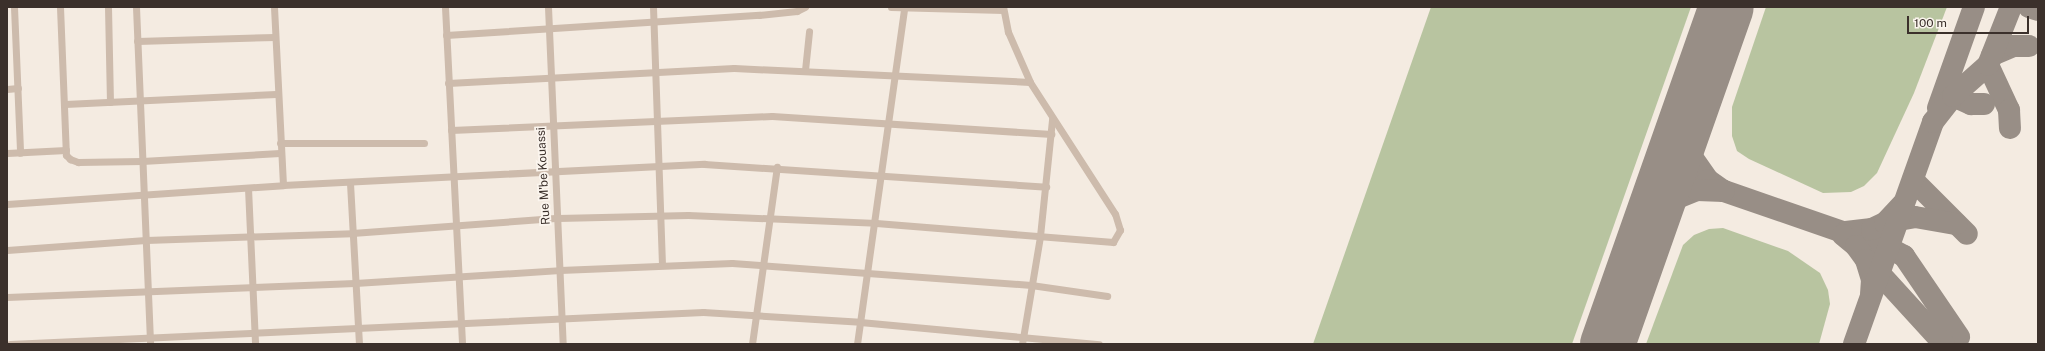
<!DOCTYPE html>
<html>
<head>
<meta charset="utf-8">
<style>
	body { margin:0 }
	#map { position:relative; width:2045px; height:351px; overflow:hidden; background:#f4ebe1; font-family:"Public Sans",sans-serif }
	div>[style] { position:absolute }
	.green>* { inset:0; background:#b8c4a0 }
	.taxiway>* { height:22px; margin:-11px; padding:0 11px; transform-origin:11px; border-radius:11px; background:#988e86 }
	.runway>* { height:55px; margin:-27.5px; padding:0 27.5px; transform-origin:27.5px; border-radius:27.5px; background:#988e86 }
	.street>* { height:7px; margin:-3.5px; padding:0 3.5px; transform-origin:3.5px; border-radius:3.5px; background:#cdbbac }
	span { translate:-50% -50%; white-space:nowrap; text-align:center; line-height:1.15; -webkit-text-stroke:3.5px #fbf5ee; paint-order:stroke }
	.street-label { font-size:12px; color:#3b302b }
	.frame { position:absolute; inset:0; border:8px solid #3b302b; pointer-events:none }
	.scale { position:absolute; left:1907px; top:16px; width:122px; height:18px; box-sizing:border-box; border:2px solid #3b302b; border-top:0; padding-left:5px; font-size:12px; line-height:14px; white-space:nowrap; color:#3b302b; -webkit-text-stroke:3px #fbf5ee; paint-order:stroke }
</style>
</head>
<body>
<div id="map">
	<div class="green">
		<i style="clip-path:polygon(1431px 7px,1691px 7px,1572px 344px,1313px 344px)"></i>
		<i style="clip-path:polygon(1766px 7px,1947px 7px,1914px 93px,1877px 173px,1864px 186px,1851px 192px,1823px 193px,1749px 159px,1737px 151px,1732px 136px,1732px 107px)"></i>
		<i style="clip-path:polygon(1723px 228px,1788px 251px,1820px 273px,1828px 290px,1830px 304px,1819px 344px,1646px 344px,1683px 245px,1694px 235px,1709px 229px)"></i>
	</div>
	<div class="taxiway">
		<i style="left:2029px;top:7px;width:9px;rotate:18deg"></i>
		<i style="left:1992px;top:55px;width:23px;rotate:-23deg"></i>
		<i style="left:2013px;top:46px;width:16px"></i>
		<i style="left:1988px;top:65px;width:50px;rotate:65deg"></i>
		<i style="left:2009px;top:110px;width:18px;rotate:87deg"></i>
		<i style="left:1953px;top:96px;width:20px;rotate:24deg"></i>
		<i style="left:1971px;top:104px;width:13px"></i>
		<i style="left:1938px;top:108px;width:107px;rotate:-70.4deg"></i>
		<i style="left:1687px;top:116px;width:41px;rotate:83deg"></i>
		<i style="left:1692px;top:157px;width:28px;rotate:55deg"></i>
		<i style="left:1708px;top:180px;width:19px;rotate:35deg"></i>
		<i style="left:1724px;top:191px;width:175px;rotate:19.1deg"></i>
		<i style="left:1889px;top:248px;width:17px;rotate:28deg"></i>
		<i style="left:1904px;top:256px;width:98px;rotate:55.8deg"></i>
		<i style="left:1913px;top:180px;width:76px;rotate:45deg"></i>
		<i style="left:1887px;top:222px;width:28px;rotate:-10deg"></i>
		<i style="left:1915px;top:217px;width:42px;rotate:9.7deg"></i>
		<i style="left:1648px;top:227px;width:41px;rotate:-45deg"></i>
		<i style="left:1677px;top:198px;width:22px;rotate:-22deg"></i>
		<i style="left:1697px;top:190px;width:27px;rotate:2deg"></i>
		<i style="left:1846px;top:232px;width:26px;rotate:-7deg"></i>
		<i style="left:1872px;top:229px;width:14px;rotate:-25deg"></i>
		<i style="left:1885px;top:223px;width:25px;rotate:-47deg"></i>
		<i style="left:1843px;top:235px;width:17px;rotate:40deg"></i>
		<i style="left:1856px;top:246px;width:17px;rotate:54deg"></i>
		<i style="left:1866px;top:260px;width:21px;rotate:73deg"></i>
		<i style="left:1872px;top:280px;width:13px;rotate:94deg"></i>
		<i style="left:1880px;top:274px;width:95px;rotate:47.6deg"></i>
		<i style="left:1854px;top:344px;width:236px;rotate:-70.4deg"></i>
		<i style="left:1933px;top:122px;width:33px;rotate:-52deg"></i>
		<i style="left:1953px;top:96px;width:47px;rotate:-41.5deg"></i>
		<i style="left:1988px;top:65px;width:62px;rotate:-68.4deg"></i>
	</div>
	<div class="runway">
		<i style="left:1607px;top:344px;width:357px;rotate:-70.6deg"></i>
	</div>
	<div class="street">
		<i style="left:14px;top:7px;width:146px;rotate:87.6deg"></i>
		<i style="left:60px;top:7px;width:148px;rotate:87.7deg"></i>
		<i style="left:66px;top:155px;width:6px;rotate:45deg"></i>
		<i style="left:70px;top:159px;width:9px;rotate:21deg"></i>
		<i style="left:78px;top:162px;width:64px;rotate:-0.9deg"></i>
		<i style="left:142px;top:161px;width:138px;rotate:-3.3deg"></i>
		<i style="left:108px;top:7px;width:95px;rotate:88.8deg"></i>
		<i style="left:136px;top:7px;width:337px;rotate:87.6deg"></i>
		<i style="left:274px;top:7px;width:178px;rotate:87.1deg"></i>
		<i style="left:445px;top:7px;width:337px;rotate:87.1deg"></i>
		<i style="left:548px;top:7px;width:337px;rotate:87.5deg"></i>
		<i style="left:653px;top:7px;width:257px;rotate:88deg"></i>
		<i style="left:891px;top:7px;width:112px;rotate:1.5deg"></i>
		<i style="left:446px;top:35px;width:314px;rotate:-3.7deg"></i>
		<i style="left:759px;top:15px;width:38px;rotate:-6deg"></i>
		<i style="left:797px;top:11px;width:9px;rotate:-27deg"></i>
		<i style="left:137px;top:41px;width:138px;rotate:-1.7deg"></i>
		<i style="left:805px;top:70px;width:39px;rotate:-84deg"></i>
		<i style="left:448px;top:83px;width:286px;rotate:-3deg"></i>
		<i style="left:734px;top:68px;width:296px;rotate:2.7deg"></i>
		<i style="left:7px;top:89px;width:11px;rotate:-5deg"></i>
		<i style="left:65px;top:104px;width:211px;rotate:-2.7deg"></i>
		<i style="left:451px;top:130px;width:321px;rotate:-2.5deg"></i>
		<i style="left:772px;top:116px;width:280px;rotate:3.7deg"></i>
		<i style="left:280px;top:143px;width:144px"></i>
		<i style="left:7px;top:153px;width:59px;rotate:-2.9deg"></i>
		<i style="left:350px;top:183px;width:161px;rotate:86.8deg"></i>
		<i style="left:248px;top:188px;width:156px;rotate:87.4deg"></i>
		<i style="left:7px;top:204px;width:277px;rotate:-3.9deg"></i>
		<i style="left:283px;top:185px;width:422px;rotate:-2.9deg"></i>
		<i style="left:704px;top:164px;width:343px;rotate:3.8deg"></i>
		<i style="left:7px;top:250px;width:139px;rotate:-4.1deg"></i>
		<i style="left:146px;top:240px;width:206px;rotate:-1.9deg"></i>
		<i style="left:352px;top:233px;width:207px;rotate:-4.2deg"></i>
		<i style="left:558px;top:218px;width:130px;rotate:-1.3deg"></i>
		<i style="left:688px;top:215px;width:188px;rotate:2.4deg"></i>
		<i style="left:876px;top:223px;width:238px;rotate:4.6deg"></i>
		<i style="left:1113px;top:242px;width:14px;rotate:-60deg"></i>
		<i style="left:1120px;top:230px;width:17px;rotate:-107deg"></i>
		<i style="left:1115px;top:214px;width:157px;rotate:-122.8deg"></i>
		<i style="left:1030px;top:82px;width:55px;rotate:-113.7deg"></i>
		<i style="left:1008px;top:32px;width:25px;rotate:-101deg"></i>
		<i style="left:7px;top:297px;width:348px;rotate:-2.3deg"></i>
		<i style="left:355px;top:283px;width:205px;rotate:-3.6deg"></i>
		<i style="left:560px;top:270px;width:172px;rotate:-2.3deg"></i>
		<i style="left:732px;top:263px;width:300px;rotate:4.2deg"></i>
		<i style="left:1031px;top:285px;width:77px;rotate:8.2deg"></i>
		<i style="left:10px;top:344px;width:694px;rotate:-2.64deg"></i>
		<i style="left:703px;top:312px;width:157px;rotate:3.6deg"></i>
		<i style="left:860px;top:322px;width:240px;rotate:5.3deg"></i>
		<i style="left:752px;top:344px;width:179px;rotate:-82deg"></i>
		<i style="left:857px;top:344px;width:339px;rotate:-82deg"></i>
		<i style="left:1022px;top:344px;width:109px;rotate:-80.5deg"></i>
		<i style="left:1040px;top:236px;width:118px;rotate:-84.1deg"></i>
	</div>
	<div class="street-label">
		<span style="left:544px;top:176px;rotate:-93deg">Rue M'be Kouassi</span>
	</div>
	<div class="frame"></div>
	<div class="scale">100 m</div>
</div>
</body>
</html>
